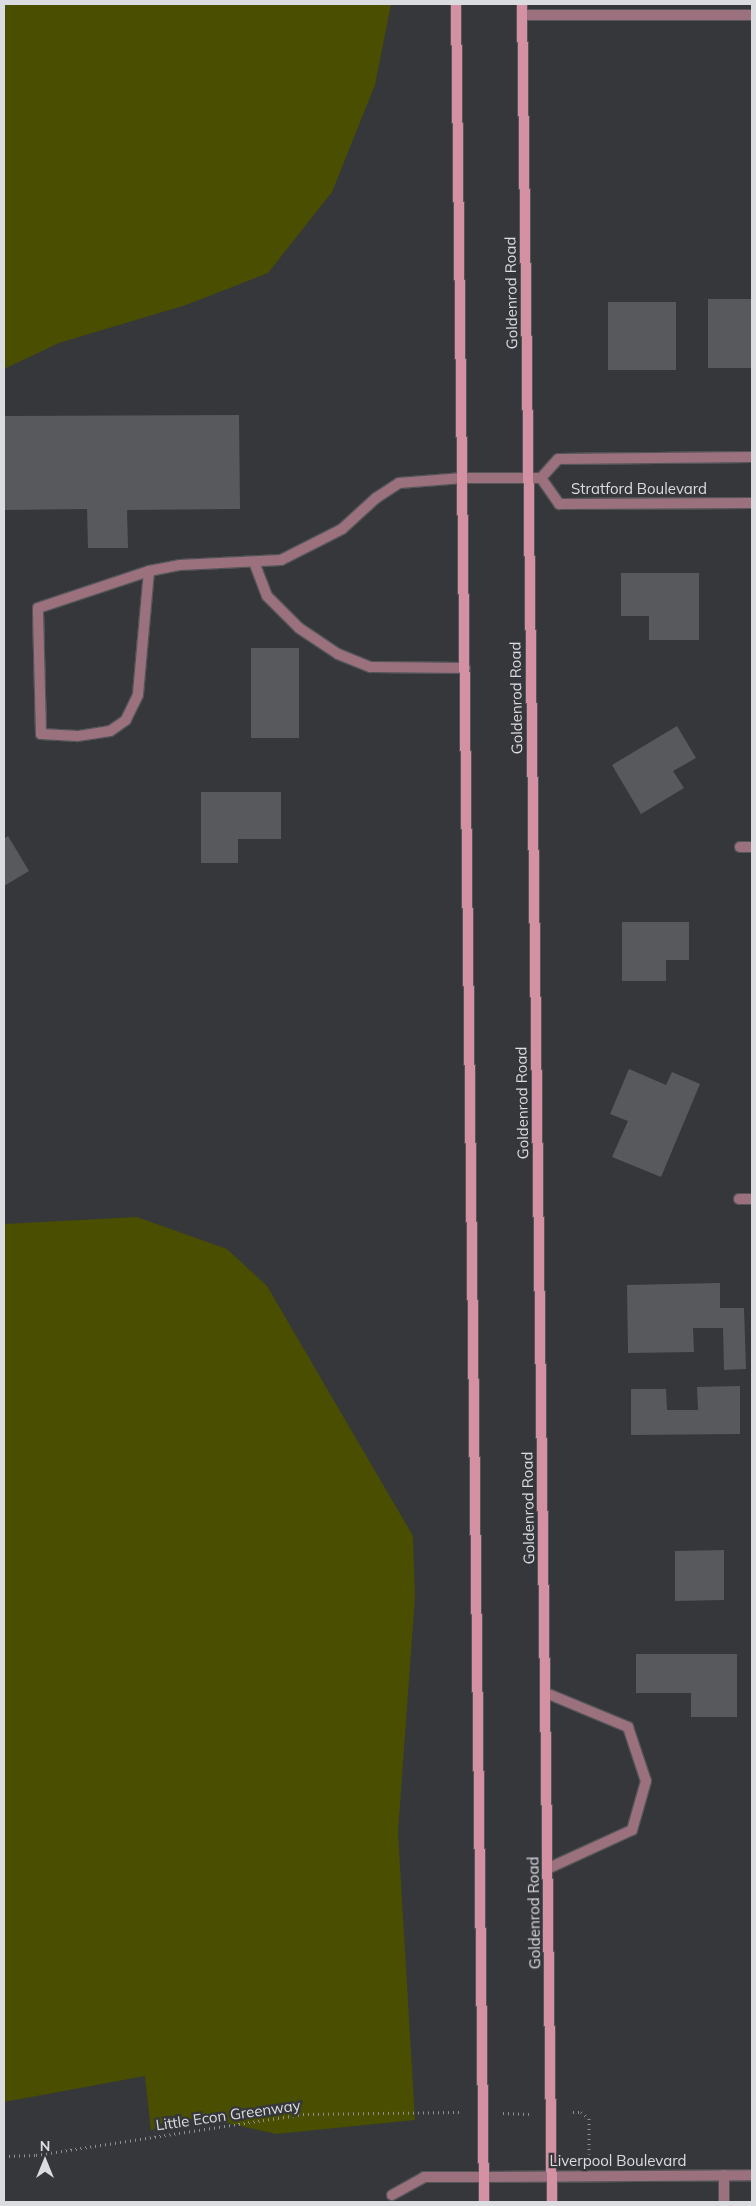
<!DOCTYPE html>
<html>
<head>
<meta charset="utf-8">
<style>
	body { margin:0 }
	#map { position:relative; width:756px; height:2206px; overflow:hidden; background:#35373b; font-family:Mulish,sans-serif }
	div>[style] { position:absolute }
	.green>* { inset:0; background:#494e00 }
	.building>* { inset:0; background:#57595d }
	.path>* { height:3px; margin-top:-1.5px; transform-origin:0; background:repeating-linear-gradient(90deg,#8e8f93 0 1px,transparent 0 5px) }
	.roads { filter:drop-shadow(1px 0 #535559) drop-shadow(-1px 0 #535559) drop-shadow(0 1px #535559) drop-shadow(0 -1px #535559) }
	.lane>* { height:10px; margin:-5px; padding:0 5px; transform-origin:5px; border-radius:5px; background:#9b717d }
	.street>* { height:10px; margin:-5px; padding:0 5px; transform-origin:5px; border-radius:5px; background:#9b717d }
	.secondary>* { height:10px; margin:-5px; padding:0 5px; transform-origin:5px; border-radius:5px; background:#d491a4 }
	span { translate:-50% -50%; white-space:nowrap; text-align:center; line-height:1.15; -webkit-text-stroke:4.5px #35373b; paint-order:stroke }
	.street-label { font-size:15px; color:#dbdcdf }
	.frame { position:absolute; inset:0; border:5px solid #dbdcdf; pointer-events:none }
	.north { position:absolute; left:20px; top:2136px; width:50px; height:50px; -webkit-text-stroke:4px #35373b; paint-order:stroke; rotate:0deg; font-size:14px; font-weight:700; line-height:20px; text-align:center; color:#dbdcdf }
	.north::after { content:''; display:block; margin:auto; width:18px; height:22px; background:#dbdcdf; clip-path:polygon(50% 0,100% 100%,50% 72%,0 100%) }
</style>
</head>
<body>
<div id="map">
	<div class="green">
		<i style="clip-path:polygon(4px 4px,391px 4px,375px 85px,332px 192px,268px 273px,186px 305px,59px 343px,4px 369px)"></i>
		<i style="clip-path:polygon(137px 1217px,227px 1249px,267px 1286px,413px 1536px,415px 1597px,398px 1832px,415px 2120px,276px 2134px,215px 2120px,166px 2120px,151px 2131px,145px 2076px,4px 2102px,4px 1224px)"></i>
	</div>
	<div class="building">
		<i style="clip-path:polygon(708px 299px,752px 299px,752px 368px,708px 368px)"></i>
		<i style="clip-path:polygon(608px 302px,676px 302px,676px 370px,608px 370px)"></i>
		<i style="clip-path:polygon(239px 415px,240px 509px,127px 510px,128px 548px,88px 548px,87px 509px,4px 510px,4px 416px)"></i>
		<i style="clip-path:polygon(621px 573px,699px 573px,699px 640px,649px 640px,649px 616px,621px 616px)"></i>
		<i style="clip-path:polygon(251px 648px,299px 648px,299px 738px,251px 738px)"></i>
		<i style="clip-path:polygon(677px 726px,696px 758px,673px 771px,684px 788px,641px 814px,612px 765px)"></i>
		<i style="clip-path:polygon(201px 792px,281px 792px,281px 839px,238px 839px,238px 863px,201px 863px)"></i>
		<i style="clip-path:polygon(8px 836px,29px 871px,4px 886px,4px 839px)"></i>
		<i style="clip-path:polygon(622px 922px,689px 922px,689px 960px,666px 960px,666px 981px,622px 981px)"></i>
		<i style="clip-path:polygon(629px 1069px,666px 1085px,672px 1072px,700px 1084px,661px 1177px,612px 1157px,628px 1121px,610px 1114px)"></i>
		<i style="clip-path:polygon(720px 1283px,720px 1308px,744px 1308px,746px 1369px,724px 1370px,723px 1328px,693px 1328px,694px 1352px,628px 1353px,627px 1285px)"></i>
		<i style="clip-path:polygon(740px 1386px,740px 1434px,631px 1435px,631px 1389px,666px 1389px,667px 1410px,698px 1410px,697px 1387px)"></i>
		<i style="clip-path:polygon(724px 1550px,724px 1600px,675px 1601px,675px 1551px)"></i>
		<i style="clip-path:polygon(636px 1654px,737px 1654px,737px 1717px,691px 1717px,691px 1693px,636px 1693px)"></i>
	</div>
	<div class="path">
		<i style="left:573px;top:2112px;width:8px"></i>
		<i style="left:581px;top:2112px;width:10px;rotate:37deg"></i>
		<i style="left:589px;top:2118px;width:36px;rotate:90deg"></i>
		<i style="left:503px;top:2113px;width:26px;rotate:2deg"></i>
		<i style="left:4px;top:2156px;width:32px;rotate:-2deg"></i>
		<i style="left:36px;top:2155px;width:270px;rotate:-8.7deg"></i>
		<i style="left:303px;top:2114px;width:159px;rotate:-0.7deg"></i>
	</div>
	<div class="roads">
		<div class="lane">
			<i style="left:254px;top:562px;width:36px;rotate:69deg"></i>
			<i style="left:267px;top:596px;width:45px;rotate:45deg"></i>
			<i style="left:299px;top:628px;width:47px;rotate:33.7deg"></i>
			<i style="left:338px;top:654px;width:35px;rotate:22deg"></i>
			<i style="left:371px;top:667px;width:94px;rotate:0.6deg"></i>
			<i style="left:149px;top:571px;width:124px;rotate:95.1deg"></i>
			<i style="left:138px;top:695px;width:28px;rotate:116deg"></i>
			<i style="left:126px;top:720px;width:19px;rotate:145deg"></i>
			<i style="left:110px;top:731px;width:33px;rotate:171deg"></i>
			<i style="left:77px;top:736px;width:36px;rotate:-177deg"></i>
			<i style="left:41px;top:734px;width:126px;rotate:-91.4deg"></i>
			<i style="left:38px;top:608px;width:117px;rotate:-18.4deg"></i>
			<i style="left:149px;top:571px;width:32px;rotate:-11deg"></i>
			<i style="left:180px;top:565px;width:101px;rotate:-2.8deg"></i>
			<i style="left:281px;top:560px;width:68px;rotate:-26.9deg"></i>
			<i style="left:342px;top:529px;width:46px;rotate:-42.4deg"></i>
			<i style="left:376px;top:498px;width:27px;rotate:-33deg"></i>
			<i style="left:399px;top:483px;width:64px;rotate:-4.5deg"></i>
			<i style="left:546px;top:1693px;width:89px;rotate:22.5deg"></i>
			<i style="left:628px;top:1727px;width:57px;rotate:71.6deg"></i>
			<i style="left:646px;top:1781px;width:51px;rotate:105.9deg"></i>
			<i style="left:632px;top:1830px;width:91px;rotate:155.4deg"></i>
			<i style="left:724px;top:2175px;width:27px;rotate:90deg"></i>
			<i style="left:392px;top:2195px;width:37px;rotate:-29deg"></i>
			<i style="left:424px;top:2177px;width:60px"></i>
		</div>
		<div class="street">
			<i style="left:522px;top:15px;width:230px"></i>
			<i style="left:463px;top:478px;width:78px"></i>
			<i style="left:541px;top:478px;width:25px;rotate:-48deg"></i>
			<i style="left:558px;top:459px;width:194px;rotate:-0.6deg"></i>
			<i style="left:541px;top:478px;width:32px;rotate:55deg"></i>
			<i style="left:559px;top:504px;width:193px;rotate:-0.3deg"></i>
			<i style="left:740px;top:847px;width:12px"></i>
			<i style="left:739px;top:1199px;width:13px"></i>
			<i style="left:484px;top:2177px;width:268px;rotate:-0.4deg"></i>
		</div>
		<div class="secondary">
			<i style="left:456px;top:4px;width:2198px;rotate:89.27deg"></i>
			<i style="left:522px;top:4px;width:2198px;rotate:89.22deg"></i>
		</div>
	</div>
	<div class="street-label">
		<span style="left:511px;top:293px;rotate:-91deg">Goldenrod Road</span>
		<span style="left:639px;top:489px">Stratford Boulevard</span>
		<span style="left:516px;top:698px;rotate:-91deg">Goldenrod Road</span>
		<span style="left:522px;top:1103px;rotate:-91deg">Goldenrod Road</span>
		<span style="left:528px;top:1508px;rotate:-91deg">Goldenrod Road</span>
		<span style="left:534px;top:1913px;rotate:-91deg">Goldenrod Road</span>
		<span style="left:228px;top:2115px;rotate:-8deg">Little Econ Greenway</span>
		<span style="left:618px;top:2161px">Liverpool Boulevard</span>
	</div>
	<div class="frame"></div>
	<div class="north">N</div>
</div>
</body>
</html>
